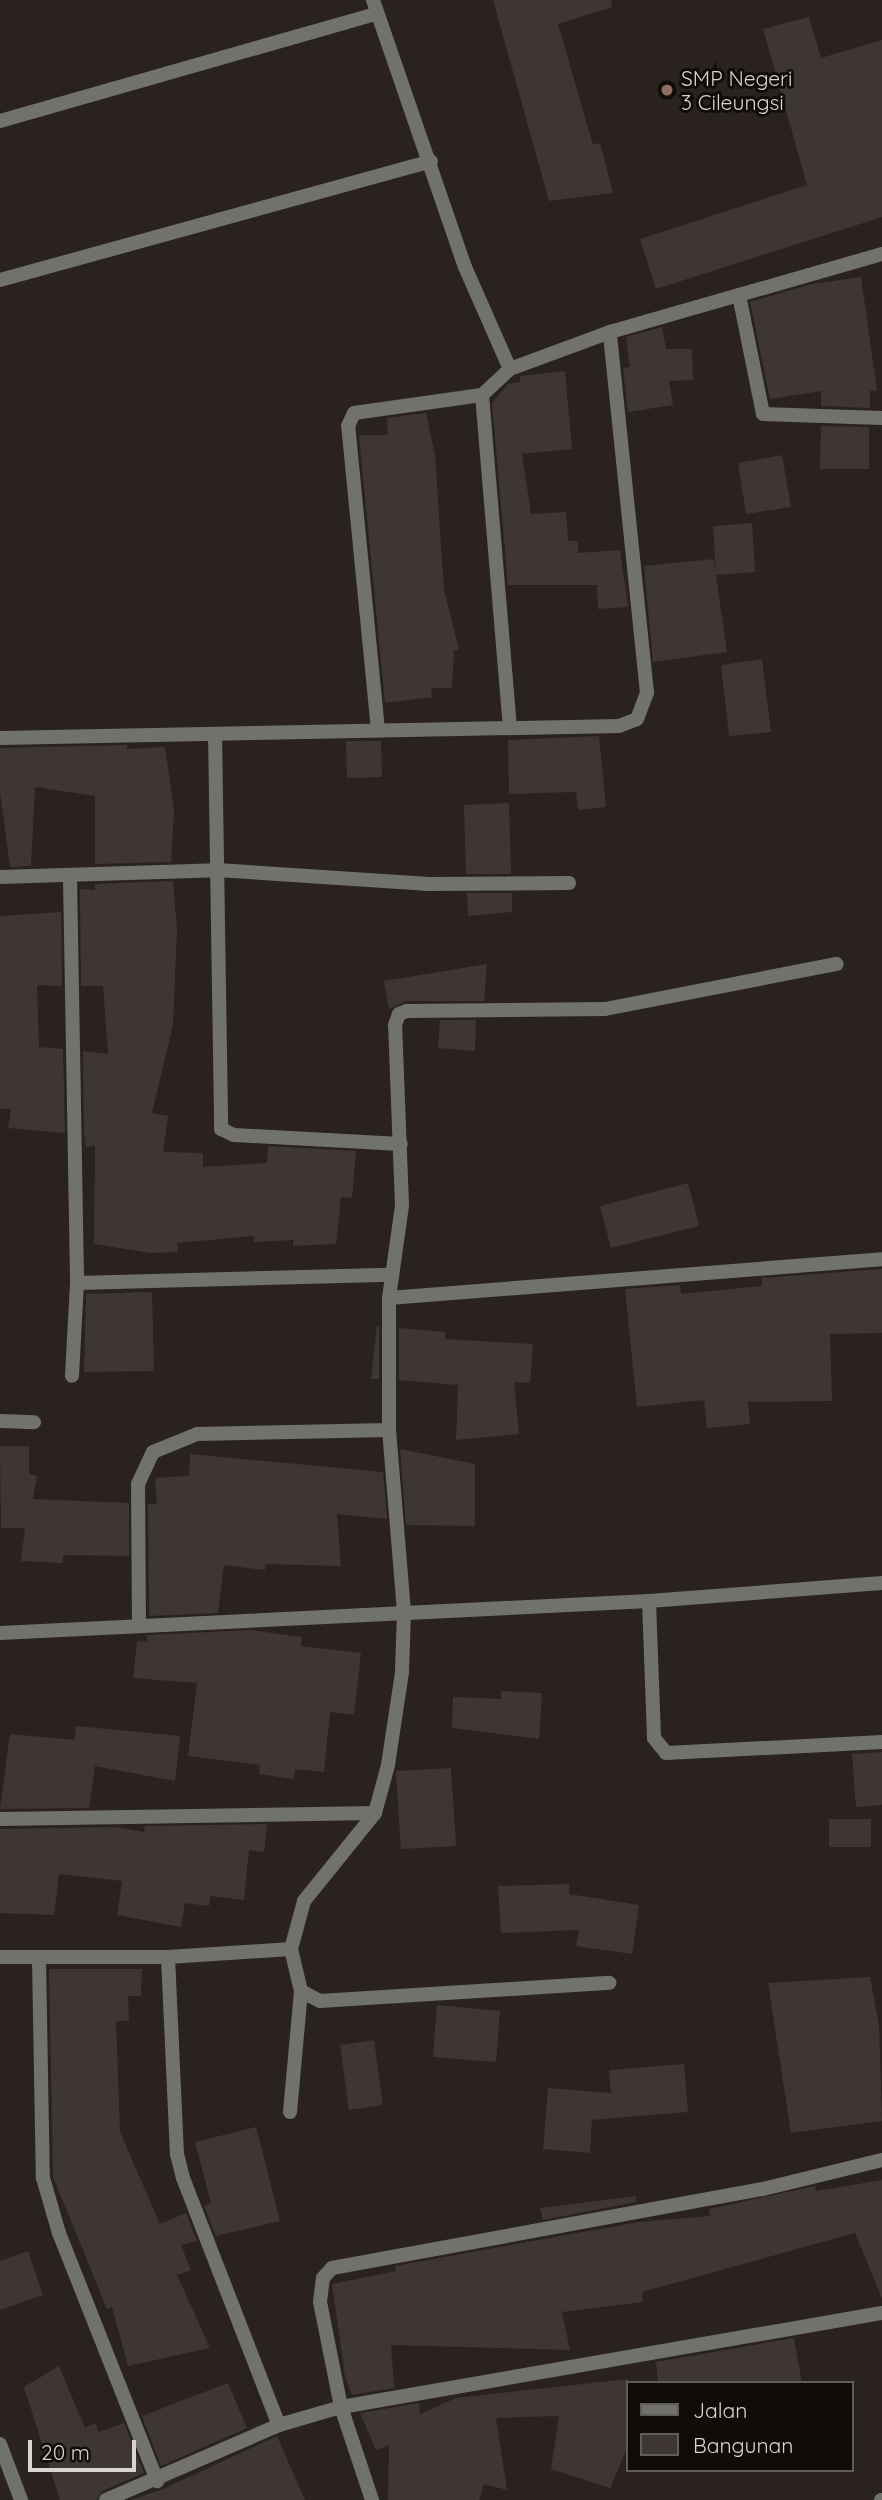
<!DOCTYPE html>
<html>
<head>
<meta charset="utf-8">
<style>
	body { margin:0 }
	#map { position:relative; width:882px; height:2500px; overflow:hidden; background:#2a221e; font-family:Quicksand,sans-serif }
	div>[style] { position:absolute }
	.building>* { inset:0; background:#3e3632 }
	.service>* { height:14px; margin:-7px; padding:0 7px; transform-origin:7px; border-radius:7px; background:#72726d }
	.minor>* { height:14px; margin:-7px; padding:0 7px; transform-origin:7px; border-radius:7px; background:#72726d }
	.dots>* { width:19px; height:19px; translate:-50% -50%; box-sizing:border-box; border:4px solid #100c0a; border-radius:50% }
	span { translate:-50% -50%; white-space:nowrap; text-align:center; line-height:1.15; -webkit-text-stroke:6px #100c0a; paint-order:stroke }
	.poi-label { font-size:21px; color:#d9d3d1 }
	.left { translate:0 -50%; text-align:left }
	.legend { position:absolute; left:626px; top:2381px; width:228px; height:91px; box-sizing:border-box; background:#100c0a; border:2px solid #605c5a; margin:0; padding:9px 12px; list-style:none; font-size:21px; color:#d9d3d1 }
	.legend li { display:flex; align-items:center; gap:14px; height:35px }
	.legend b { width:35px; border:2px solid #605c5a }
	.scale { position:absolute; left:28px; top:2440px; width:108px; height:32px; box-sizing:border-box; border:4px solid #d9d3d1; border-top:0; padding-left:9px; font-size:21px; line-height:24px; white-space:nowrap; color:#d9d3d1; -webkit-text-stroke:5px #100c0a; paint-order:stroke }
</style>
</head>
<body>
<div id="map">
	<div class="building">
		<i style="clip-path:polygon(493px 0,611px 0,612px 7px,558px 24px,593px 145px,600px 143px,613px 193px,549px 201px)"></i>
		<i style="clip-path:polygon(809px 17px,821px 58px,882px 40px,882px 217px,656px 289px,640px 239px,807px 185px,763px 29px)"></i>
		<i style="clip-path:polygon(861px 277px,877px 390px,870px 391px,870px 408px,821px 406px,821px 391px,770px 399px,750px 302px,812px 284px)"></i>
		<i style="clip-path:polygon(662px 327px,666px 349px,692px 349px,693px 380px,669px 381px,673px 405px,628px 412px,623px 368px,630px 367px,626px 337px)"></i>
		<i style="clip-path:polygon(565px 371px,572px 449px,522px 454px,531px 514px,566px 512px,568px 541px,578px 541px,578px 553px,620px 550px,628px 607px,598px 609px,597px 585px,508px 585px,492px 403px,508px 384px,520px 382px,520px 376px)"></i>
		<i style="clip-path:polygon(426px 413px,435px 455px,444px 590px,459px 650px,454px 650px,452px 688px,431px 688px,432px 697px,385px 703px,359px 435px,388px 435px,387px 418px)"></i>
		<i style="clip-path:polygon(821px 426px,869px 427px,869px 469px,820px 469px)"></i>
		<i style="clip-path:polygon(782px 455px,791px 507px,746px 514px,738px 463px)"></i>
		<i style="clip-path:polygon(752px 523px,755px 572px,716px 575px,727px 652px,653px 662px,644px 566px,714px 559px,716px 574px,713px 526px)"></i>
		<i style="clip-path:polygon(762px 659px,771px 732px,729px 736px,721px 665px)"></i>
		<i style="clip-path:polygon(599px 736px,606px 807px,578px 810px,576px 792px,509px 794px,508px 740px)"></i>
		<i style="clip-path:polygon(346px 741px,381px 741px,382px 777px,347px 778px)"></i>
		<i style="clip-path:polygon(127px 745px,127px 749px,165px 747px,174px 810px,171px 862px,95px 864px,95px 796px,35px 787px,31px 866px,10px 867px,0 792px,0 748px)"></i>
		<i style="clip-path:polygon(509px 803px,511px 874px,466px 874px,464px 805px)"></i>
		<i style="clip-path:polygon(173px 881px,177px 929px,173px 1025px,152px 1113px,168px 1116px,163px 1152px,203px 1153px,203px 1167px,267px 1163px,268px 1146px,356px 1151px,352px 1198px,341px 1197px,336px 1244px,293px 1246px,293px 1240px,254px 1242px,254px 1236px,177px 1243px,178px 1252px,151px 1253px,94px 1244px,95px 1146px,86px 1147px,84px 1134px,83px 1051px,108px 1054px,103px 986px,81px 986px,80px 889px,95px 890px,95px 884px)"></i>
		<i style="clip-path:polygon(467px 893px,512px 893px,512px 912px,468px 916px)"></i>
		<i style="clip-path:polygon(61px 912px,62px 986px,37px 985px,39px 1047px,63px 1049px,65px 1133px,8px 1128px,11px 1109px,0 1109px,0 916px)"></i>
		<i style="clip-path:polygon(487px 964px,484px 1001px,407px 1001px,389px 1009px,384px 981px)"></i>
		<i style="clip-path:polygon(440px 1020px,476px 1020px,475px 1051px,438px 1048px)"></i>
		<i style="clip-path:polygon(688px 1183px,699px 1226px,611px 1248px,600px 1206px)"></i>
		<i style="clip-path:polygon(882px 1269px,882px 1333px,830px 1334px,832px 1401px,748px 1402px,750px 1424px,707px 1428px,704px 1400px,637px 1407px,625px 1289px,680px 1285px,681px 1294px,762px 1286px,762px 1278px)"></i>
		<i style="clip-path:polygon(152px 1292px,154px 1371px,84px 1372px,86px 1294px)"></i>
		<i style="clip-path:polygon(377px 1326px,379px 1326px,379px 1379px,371px 1379px)"></i>
		<i style="clip-path:polygon(399px 1328px,445px 1332px,445px 1339px,533px 1344px,530px 1383px,514px 1382px,519px 1434px,456px 1440px,458px 1385px,399px 1380px)"></i>
		<i style="clip-path:polygon(0 1446px,29px 1446px,29px 1474px,37px 1476px,33px 1499px,129px 1503px,129px 1556px,63px 1555px,63px 1563px,21px 1561px,25px 1528px,1px 1528px)"></i>
		<i style="clip-path:polygon(400px 1449px,475px 1464px,475px 1526px,406px 1525px)"></i>
		<i style="clip-path:polygon(190px 1454px,383px 1472px,387px 1519px,337px 1514px,341px 1566px,266px 1564px,265px 1570px,224px 1565px,218px 1613px,149px 1616px,148px 1504px,157px 1504px,155px 1478px,189px 1476px)"></i>
		<i style="clip-path:polygon(250px 1630px,302px 1637px,301px 1646px,361px 1653px,354px 1715px,330px 1712px,324px 1772px,295px 1769px,294px 1779px,259px 1774px,260px 1765px,188px 1756px,197px 1683px,133px 1678px,137px 1641px,147px 1642px,147px 1635px)"></i>
		<i style="clip-path:polygon(501px 1691px,542px 1693px,539px 1739px,452px 1728px,453px 1697px,501px 1699px)"></i>
		<i style="clip-path:polygon(76px 1726px,180px 1736px,175px 1781px,95px 1766px,89px 1808px,0 1809px,10px 1734px,75px 1740px)"></i>
		<i style="clip-path:polygon(882px 1752px,882px 1805px,856px 1807px,852px 1754px)"></i>
		<i style="clip-path:polygon(451px 1768px,456px 1846px,401px 1849px,396px 1771px)"></i>
		<i style="clip-path:polygon(829px 1819px,871px 1819px,871px 1847px,829px 1847px)"></i>
		<i style="clip-path:polygon(267px 1824px,264px 1852px,249px 1850px,244px 1900px,210px 1896px,209px 1906px,185px 1903px,181px 1927px,117px 1915px,122px 1881px,59px 1874px,54px 1915px,0 1913px,0 1829px,117px 1827px,144px 1832px,145px 1826px)"></i>
		<i style="clip-path:polygon(569px 1884px,569px 1894px,639px 1905px,632px 1954px,576px 1946px,579px 1930px,501px 1933px,498px 1886px)"></i>
		<i style="clip-path:polygon(49px 1969px,142px 1969px,141px 1996px,128px 1996px,129px 2021px,116px 2021px,120px 2132px,160px 2224px,186px 2213px,197px 2241px,181px 2245px,191px 2270px,177px 2275px,210px 2348px,128px 2366px,112px 2307px,107px 2309px,53px 2177px)"></i>
		<i style="clip-path:polygon(870px 1977px,879px 2026px,882px 2121px,791px 2133px,768px 1983px)"></i>
		<i style="clip-path:polygon(437px 2005px,500px 2011px,496px 2062px,433px 2057px)"></i>
		<i style="clip-path:polygon(374px 2040px,383px 2105px,349px 2110px,340px 2045px)"></i>
		<i style="clip-path:polygon(684px 2064px,688px 2112px,592px 2120px,590px 2153px,543px 2149px,548px 2088px,611px 2093px,609px 2070px)"></i>
		<i style="clip-path:polygon(256px 2127px,280px 2221px,216px 2236px,204px 2206px,211px 2203px,195px 2142px)"></i>
		<i style="clip-path:polygon(882px 2180px,882px 2298px,855px 2233px,642px 2292px,643px 2302px,562px 2312px,570px 2350px,391px 2345px,394px 2388px,352px 2395px,345px 2377px,332px 2284px,396px 2271px,395px 2266px,639px 2222px,710px 2216px,709px 2209px,815px 2186px,816px 2191px)"></i>
		<i style="clip-path:polygon(636px 2196px,636px 2202px,543px 2220px,540px 2208px)"></i>
		<i style="clip-path:polygon(28px 2251px,43px 2295px,0 2310px,0 2261px)"></i>
		<i style="clip-path:polygon(794px 2338px,802px 2383px,658px 2383px,656px 2362px)"></i>
		<i style="clip-path:polygon(59px 2366px,85px 2428px,95px 2423px,99px 2432px,124px 2423px,144px 2473px,102px 2491px,97px 2500px,60px 2500px,24px 2387px)"></i>
		<i style="clip-path:polygon(628px 2379px,628px 2446px,610px 2488px,551px 2469px,559px 2416px,496px 2418px,507px 2490px,484px 2484px,479px 2500px,388px 2500px,389px 2445px,376px 2450px,360px 2413px,419px 2403px,420px 2414px,456px 2398px)"></i>
		<i style="clip-path:polygon(228px 2383px,247px 2428px,161px 2466px,142px 2416px)"></i>
		<i style="clip-path:polygon(277px 2436px,305px 2500px,130px 2500px,161px 2490px)"></i>
	</div>
	<div class="service">
		<i style="left:290px;top:2112px;width:121px;rotate:-84.8deg"></i>
	</div>
	<div class="minor">
		<i style="left:373px;top:0;width:282px;rotate:71deg"></i>
		<i style="left:465px;top:267px;width:111px;rotate:66.2deg"></i>
		<i style="left:0;top:121px;width:391px;rotate:-15.9deg"></i>
		<i style="left:0;top:280px;width:447px;rotate:-15.4deg"></i>
		<i style="left:739px;top:295px;width:121px;rotate:78.6deg"></i>
		<i style="left:763px;top:414px;width:119px;rotate:1.9deg"></i>
		<i style="left:482px;top:395px;width:334px;rotate:85.2deg"></i>
		<i style="left:378px;top:730px;width:305px;rotate:-95.6deg"></i>
		<i style="left:348px;top:426px;width:14px;rotate:-65deg"></i>
		<i style="left:354px;top:413px;width:129px;rotate:-8deg"></i>
		<i style="left:482px;top:395px;width:38px;rotate:-43deg"></i>
		<i style="left:510px;top:369px;width:107px;rotate:-20.3deg"></i>
		<i style="left:610px;top:332px;width:283px;rotate:-16deg"></i>
		<i style="left:215px;top:734px;width:395px;rotate:89.1deg"></i>
		<i style="left:221px;top:1129px;width:14px;rotate:25deg"></i>
		<i style="left:234px;top:1135px;width:167px;rotate:3.1deg"></i>
		<i style="left:0;top:738px;width:619px;rotate:-1.11deg"></i>
		<i style="left:619px;top:726px;width:19px;rotate:-21deg"></i>
		<i style="left:637px;top:719px;width:28px;rotate:-69deg"></i>
		<i style="left:647px;top:693px;width:363px;rotate:-95.9deg"></i>
		<i style="left:0;top:877px;width:217px;rotate:-1.8deg"></i>
		<i style="left:217px;top:870px;width:209px;rotate:3.8deg"></i>
		<i style="left:426px;top:884px;width:143px;rotate:-0.4deg"></i>
		<i style="left:70px;top:877px;width:406px;rotate:89deg"></i>
		<i style="left:77px;top:1283px;width:93px;rotate:93.1deg"></i>
		<i style="left:77px;top:1283px;width:314px;rotate:-1.5deg"></i>
		<i style="left:389px;top:1298px;width:495px;rotate:-4.5deg"></i>
		<i style="left:0;top:1421px;width:34px;rotate:2deg"></i>
		<i style="left:649px;top:1601px;width:234px;rotate:-4.4deg"></i>
		<i style="left:139px;top:1626px;width:142px;rotate:-90.4deg"></i>
		<i style="left:138px;top:1484px;width:35px;rotate:-65deg"></i>
		<i style="left:153px;top:1452px;width:48px;rotate:-22.2deg"></i>
		<i style="left:197px;top:1434px;width:192px;rotate:-1.2deg"></i>
		<i style="left:0;top:1633px;width:650px;rotate:-2.82deg"></i>
		<i style="left:649px;top:1601px;width:137px;rotate:87.9deg"></i>
		<i style="left:654px;top:1738px;width:19px;rotate:51deg"></i>
		<i style="left:666px;top:1753px;width:216px;rotate:-2.9deg"></i>
		<i style="left:0;top:1819px;width:375px;rotate:-0.9deg"></i>
		<i style="left:375px;top:1813px;width:50px;rotate:-74.8deg"></i>
		<i style="left:388px;top:1765px;width:94px;rotate:-81.4deg"></i>
		<i style="left:402px;top:1672px;width:60px;rotate:-88.1deg"></i>
		<i style="left:404px;top:1612px;width:183px;rotate:-94.7deg"></i>
		<i style="left:389px;top:1430px;width:132px;rotate:-90deg"></i>
		<i style="left:389px;top:1298px;width:94px;rotate:-82deg"></i>
		<i style="left:402px;top:1205px;width:180px;rotate:-92.2deg"></i>
		<i style="left:395px;top:1025px;width:12px;rotate:-70deg"></i>
		<i style="left:399px;top:1014px;width:9px;rotate:-21deg"></i>
		<i style="left:407px;top:1011px;width:198px;rotate:-0.6deg"></i>
		<i style="left:605px;top:1009px;width:236px;rotate:-11deg"></i>
		<i style="left:291px;top:1949px;width:43px;rotate:76.6deg"></i>
		<i style="left:301px;top:1991px;width:21px;rotate:28deg"></i>
		<i style="left:320px;top:2001px;width:290px;rotate:-3.6deg"></i>
		<i style="left:0;top:1957px;width:168px"></i>
		<i style="left:168px;top:1957px;width:123px;rotate:-3.7deg"></i>
		<i style="left:291px;top:1949px;width:50px;rotate:-74.8deg"></i>
		<i style="left:304px;top:1901px;width:113px;rotate:-51.1deg"></i>
		<i style="left:168px;top:1957px;width:197px;rotate:87.4deg"></i>
		<i style="left:177px;top:2154px;width:25px;rotate:76deg"></i>
		<i style="left:183px;top:2178px;width:265px;rotate:68.8deg"></i>
		<i style="left:39px;top:1959px;width:219px;rotate:89deg"></i>
		<i style="left:43px;top:2178px;width:57px;rotate:73.8deg"></i>
		<i style="left:59px;top:2233px;width:267px;rotate:68.4deg"></i>
		<i style="left:0;top:2444px;width:60px;rotate:69.4deg"></i>
		<i style="left:106px;top:2500px;width:189px;rotate:-23.4deg"></i>
		<i style="left:279px;top:2425px;width:65px;rotate:-16.2deg"></i>
		<i style="left:341px;top:2407px;width:549px;rotate:-9.86deg"></i>
		<i style="left:372px;top:2500px;width:98px;rotate:-108.4deg"></i>
		<i style="left:341px;top:2407px;width:107px;rotate:-101.3deg"></i>
		<i style="left:320px;top:2302px;width:24px;rotate:-83deg"></i>
		<i style="left:323px;top:2278px;width:13px;rotate:-48deg"></i>
		<i style="left:332px;top:2268px;width:438px;rotate:-10.4deg"></i>
		<i style="left:763px;top:2189px;width:122px;rotate:-13.7deg"></i>
		<i style="left:881px;top:2500px;width:1px"></i>
	</div>
	<div class="dots">
		<i style="left:667px;top:90px;background:#8d6e63"></i>
	</div>
	<div class="poi-label">
		<span class="left" style="left:681px;top:90px">SMP Negeri<br>3 Cileungsi</span>
	</div>
	<ul class="legend">
	<li><b style="height:9px;background:#72726d"></b>Jalan</li>
	<li><b style="height:19px;background:#3e3632"></b>Bangunan</li>
	</ul>
	<div class="scale">20 m</div>
</div>
</body>
</html>
